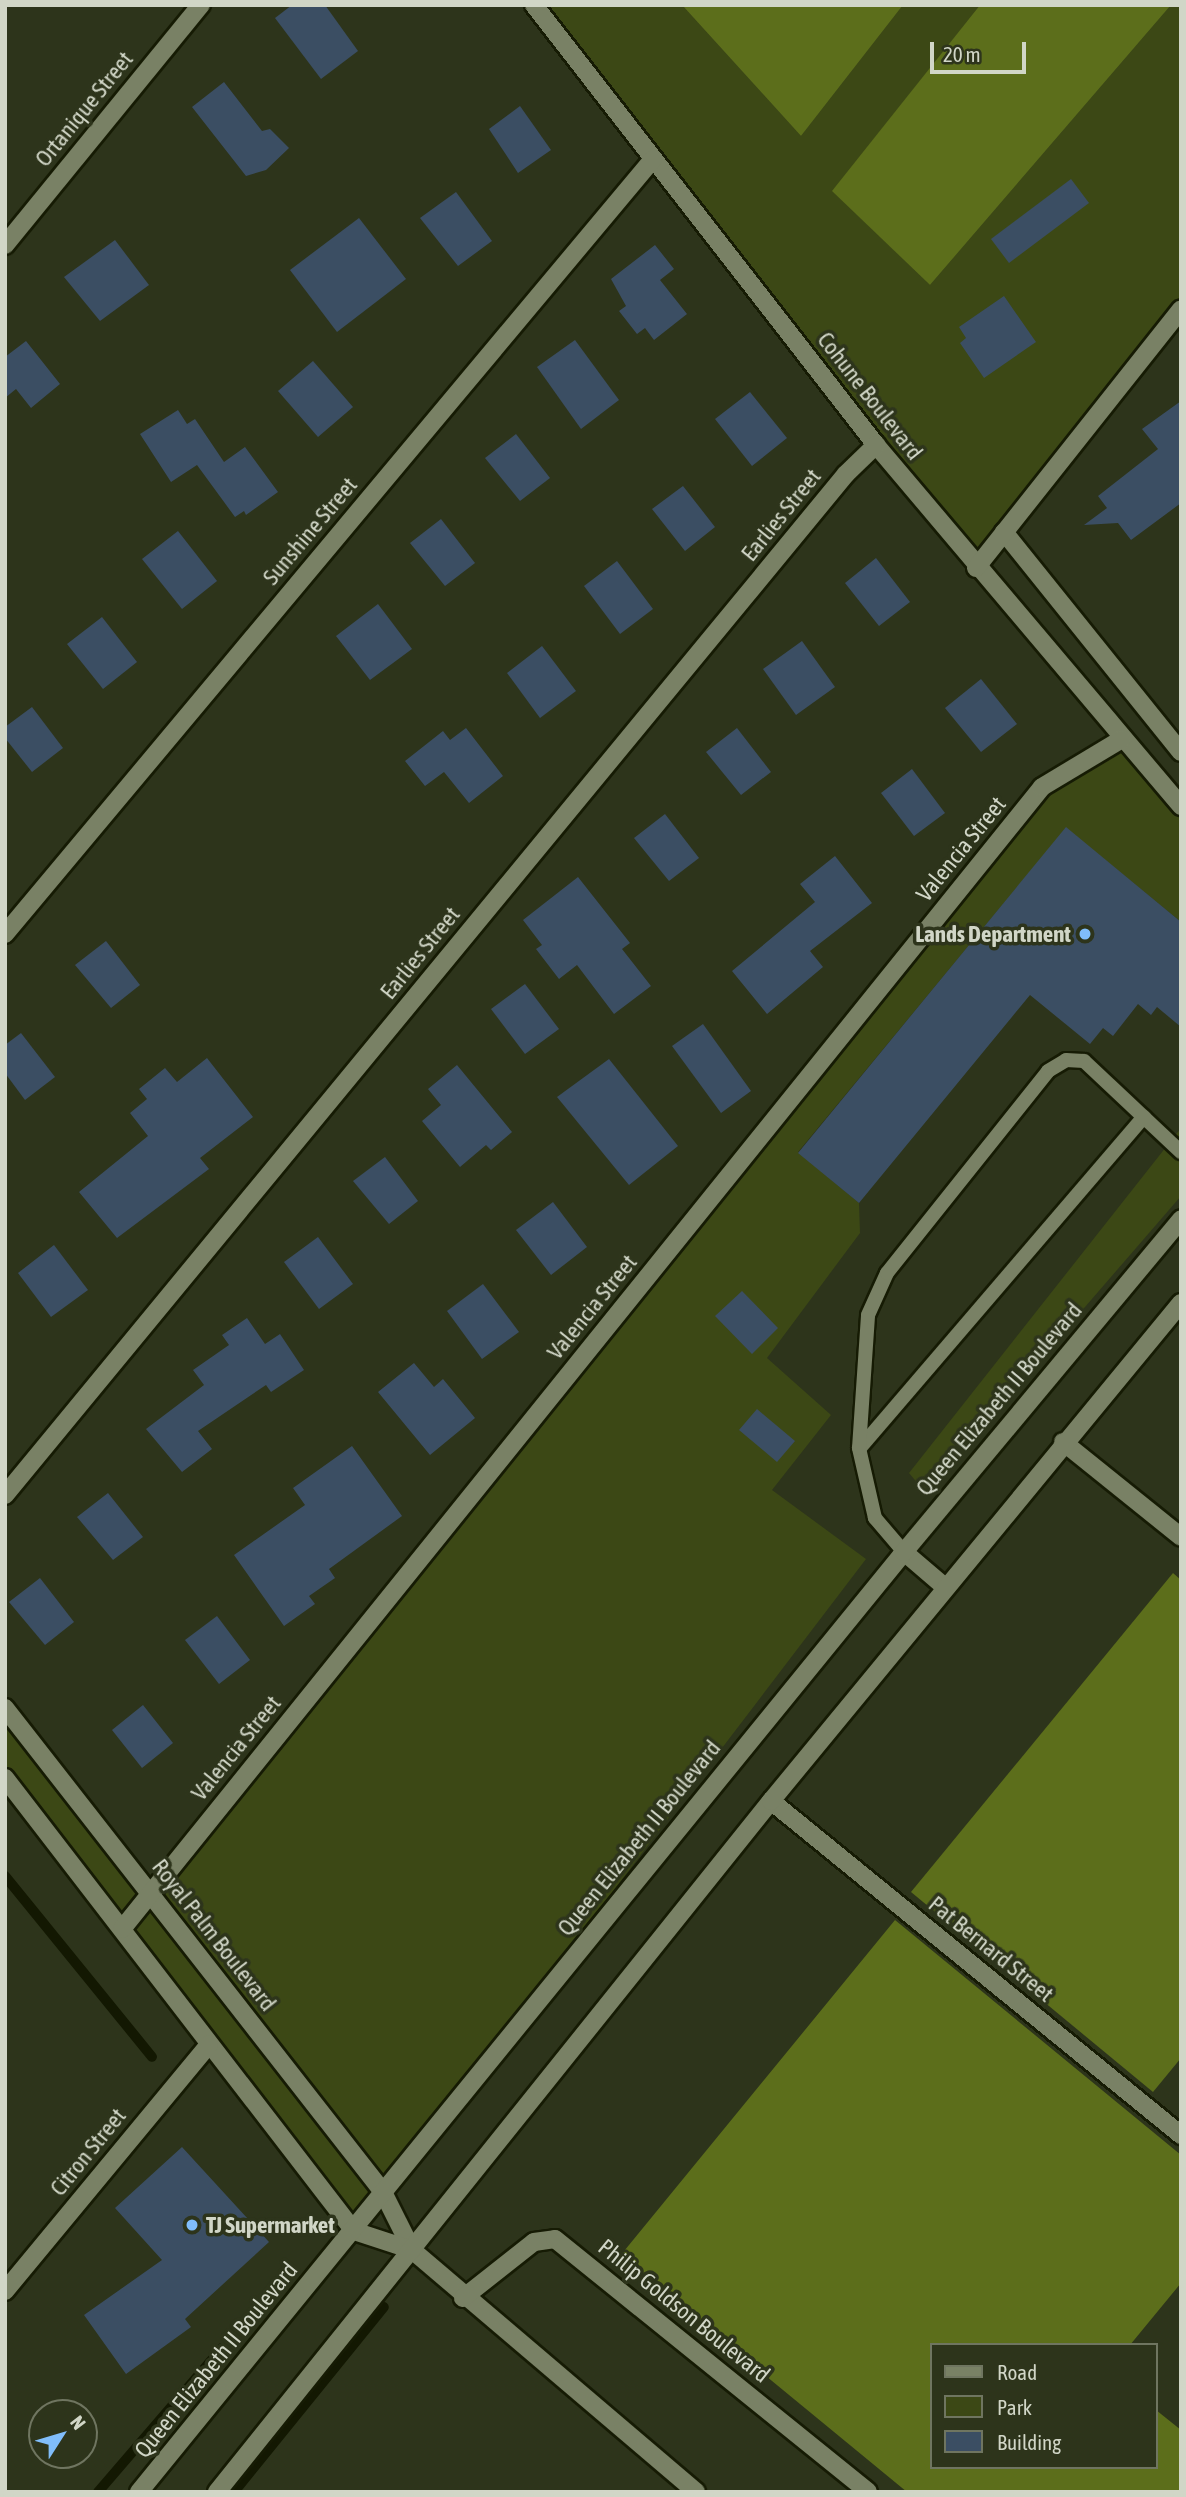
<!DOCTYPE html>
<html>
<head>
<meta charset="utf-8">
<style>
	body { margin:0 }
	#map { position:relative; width:1186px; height:2497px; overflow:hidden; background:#2d341b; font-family:"Asap Condensed",sans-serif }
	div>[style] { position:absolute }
	.green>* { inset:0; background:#3c4815 }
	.forest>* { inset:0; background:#5c6e1b }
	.stream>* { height:10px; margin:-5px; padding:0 5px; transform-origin:5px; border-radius:5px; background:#131802 }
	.building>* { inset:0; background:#3b4e63 }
	.roads { filter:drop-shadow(2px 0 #161b04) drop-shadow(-2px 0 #161b04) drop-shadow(0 2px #161b04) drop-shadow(0 -2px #161b04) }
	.service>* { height:14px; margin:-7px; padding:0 7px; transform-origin:7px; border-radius:7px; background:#798165 }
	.minor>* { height:18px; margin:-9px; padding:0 9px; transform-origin:9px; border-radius:9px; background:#798165 }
	.tertiary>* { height:18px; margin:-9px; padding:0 9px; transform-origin:9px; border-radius:9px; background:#798165 }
	.dots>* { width:19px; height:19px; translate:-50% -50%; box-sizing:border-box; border:4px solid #2d341b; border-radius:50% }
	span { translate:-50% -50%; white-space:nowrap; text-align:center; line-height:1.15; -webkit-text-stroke:7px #2d341b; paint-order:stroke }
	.street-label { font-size:23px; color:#d1d6c7 }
	.poi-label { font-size:23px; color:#d1d6c7; font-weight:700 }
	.right { translate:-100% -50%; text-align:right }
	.left { translate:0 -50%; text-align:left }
	.frame { position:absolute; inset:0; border:7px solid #d1d6c7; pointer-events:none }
	.legend { position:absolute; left:930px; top:2343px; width:228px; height:126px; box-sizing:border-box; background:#2d341b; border:2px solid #6f7560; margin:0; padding:9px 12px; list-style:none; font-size:21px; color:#d1d6c7 }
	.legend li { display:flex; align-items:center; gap:14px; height:35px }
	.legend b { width:35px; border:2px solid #6f7560 }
	.north { position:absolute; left:28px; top:2399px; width:70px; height:70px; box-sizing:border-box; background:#2d341b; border:2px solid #6f7560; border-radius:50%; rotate:53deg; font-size:19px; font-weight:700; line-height:28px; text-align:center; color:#d1d6c7 }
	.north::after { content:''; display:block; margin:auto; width:24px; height:32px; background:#80bdfa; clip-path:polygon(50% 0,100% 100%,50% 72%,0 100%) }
	.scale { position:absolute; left:930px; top:42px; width:96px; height:32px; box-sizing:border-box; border:4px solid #d1d6c7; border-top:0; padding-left:9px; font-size:21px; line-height:24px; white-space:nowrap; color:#d1d6c7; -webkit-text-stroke:5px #2d341b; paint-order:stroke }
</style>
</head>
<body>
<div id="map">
	<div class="green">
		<i style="clip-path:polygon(537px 5px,682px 5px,801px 136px,903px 5px,980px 5px,833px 191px,930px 285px,1171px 5px,1181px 5px,1181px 309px,976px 568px)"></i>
		<i style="clip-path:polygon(1122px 739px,1181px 806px,1181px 922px,1066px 828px,798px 1152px,859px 1203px,860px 1233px,767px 1358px,831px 1415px,772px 1490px,866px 1559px,354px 2231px,5px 1784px,5px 1708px,150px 1893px,1042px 787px)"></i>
		<i style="clip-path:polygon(1181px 1128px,1181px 1196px,925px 1492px,909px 1473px)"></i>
	</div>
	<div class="forest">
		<i style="clip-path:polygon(682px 5px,903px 5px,801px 136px)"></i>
		<i style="clip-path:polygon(980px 5px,1171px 5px,930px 285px,832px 191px)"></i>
		<i style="clip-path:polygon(1173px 1573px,1181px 1580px,1181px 2058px,1153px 2092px,911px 1892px)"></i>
		<i style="clip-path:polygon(895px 1920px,1181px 2155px,1181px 2283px,1130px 2345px,932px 2345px,932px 2467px,1156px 2467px,1156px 2410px,1181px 2430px,1181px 2492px,907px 2492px,620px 2256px)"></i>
	</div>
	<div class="stream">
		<i style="left:5px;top:1876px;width:233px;rotate:50.9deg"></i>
		<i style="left:98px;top:2492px;width:190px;rotate:-49.3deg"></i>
		<i style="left:234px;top:2492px;width:238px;rotate:-51deg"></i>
	</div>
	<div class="building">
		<i style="clip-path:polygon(292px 5px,325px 5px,358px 51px,321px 79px,275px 18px)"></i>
		<i style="clip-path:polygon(224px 82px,262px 131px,270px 129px,289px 148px,266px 170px,246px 176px,192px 107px)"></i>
		<i style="clip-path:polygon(520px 106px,551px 150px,518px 173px,489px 129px)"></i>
		<i style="clip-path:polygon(1071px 179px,1089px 203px,1009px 263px,991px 239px)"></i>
		<i style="clip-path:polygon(456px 192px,492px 241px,458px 266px,420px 218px)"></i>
		<i style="clip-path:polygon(359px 218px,406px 279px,337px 332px,290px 270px)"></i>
		<i style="clip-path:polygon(115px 240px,149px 285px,100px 321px,64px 277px)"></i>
		<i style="clip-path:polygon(655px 245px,674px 269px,660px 280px,687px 314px,654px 340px,645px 328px,637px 334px,619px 311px,626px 306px,611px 279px)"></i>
		<i style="clip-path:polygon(1004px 296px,1036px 342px,984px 378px,960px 343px,966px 338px,959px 327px)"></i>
		<i style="clip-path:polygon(575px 340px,619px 400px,581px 429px,537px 367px)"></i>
		<i style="clip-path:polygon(26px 341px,60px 384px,31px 408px,16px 389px,5px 398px,5px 357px)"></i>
		<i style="clip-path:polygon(313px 361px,353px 407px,318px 437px,278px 391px)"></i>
		<i style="clip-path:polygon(750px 392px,787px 438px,752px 466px,715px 419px)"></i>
		<i style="clip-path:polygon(1181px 401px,1181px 503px,1131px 540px,1118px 523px,1084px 525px,1107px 508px,1098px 496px,1158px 449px,1142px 429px)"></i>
		<i style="clip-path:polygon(178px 410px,187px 424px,195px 419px,224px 462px,245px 447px,278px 492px,246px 515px,244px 511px,235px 517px,197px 465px,171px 482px,140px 434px)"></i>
		<i style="clip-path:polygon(516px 434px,550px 478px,520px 501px,485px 458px)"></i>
		<i style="clip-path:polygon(683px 486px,715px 527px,685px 551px,652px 509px)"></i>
		<i style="clip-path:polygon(441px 519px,475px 563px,445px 586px,410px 543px)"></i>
		<i style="clip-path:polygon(178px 531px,217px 581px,182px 609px,142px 559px)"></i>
		<i style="clip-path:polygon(876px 558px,910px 602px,879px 626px,845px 583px)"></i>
		<i style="clip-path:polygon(617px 561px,653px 609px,620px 634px,584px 586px)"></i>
		<i style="clip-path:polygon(378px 604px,412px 649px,370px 680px,336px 636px)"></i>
		<i style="clip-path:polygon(102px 617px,137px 662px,103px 689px,67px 644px)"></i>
		<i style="clip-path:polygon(802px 641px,835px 687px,796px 715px,763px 669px)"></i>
		<i style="clip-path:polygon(542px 646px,576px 691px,540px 718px,507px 673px)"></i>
		<i style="clip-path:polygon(981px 679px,1017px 724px,981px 752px,945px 708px)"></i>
		<i style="clip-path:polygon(32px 707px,63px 748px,32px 772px,5px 738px,5px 727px)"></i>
		<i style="clip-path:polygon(466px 728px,503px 776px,469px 803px,444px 772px,425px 786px,405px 761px,443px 731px,450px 740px)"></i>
		<i style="clip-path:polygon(737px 728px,771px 772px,741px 795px,706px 752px)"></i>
		<i style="clip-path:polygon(912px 769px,945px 813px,914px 836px,881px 793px)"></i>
		<i style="clip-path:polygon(665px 814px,699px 858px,669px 881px,634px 838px)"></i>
		<i style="clip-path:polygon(1066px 827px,1181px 922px,1181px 1027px,1157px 1007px,1151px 1015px,1138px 1004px,1113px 1036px,1103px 1028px,1090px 1044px,1030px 995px,859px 1203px,798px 1153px)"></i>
		<i style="clip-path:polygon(835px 856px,872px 903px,810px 951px,823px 967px,767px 1014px,732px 971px,815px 902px,800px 884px)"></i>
		<i style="clip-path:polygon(578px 877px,630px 943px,622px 949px,651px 986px,614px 1014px,577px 965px,559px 979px,536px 949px,542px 945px,523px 920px)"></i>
		<i style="clip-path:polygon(106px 941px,140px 985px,111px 1008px,75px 965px)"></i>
		<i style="clip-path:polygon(525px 984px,559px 1029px,525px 1054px,491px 1009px)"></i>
		<i style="clip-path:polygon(703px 1024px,751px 1091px,721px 1113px,672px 1046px)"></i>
		<i style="clip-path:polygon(21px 1033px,55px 1077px,25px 1100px,5px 1073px,5px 1045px)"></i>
		<i style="clip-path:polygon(207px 1058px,253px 1117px,200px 1158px,209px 1169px,117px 1238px,79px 1192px,148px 1136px,130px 1113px,147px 1099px,139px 1089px,165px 1068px,177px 1082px)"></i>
		<i style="clip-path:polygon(609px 1059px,678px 1146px,629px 1185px,557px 1097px)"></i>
		<i style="clip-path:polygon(457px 1065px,512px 1132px,491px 1150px,486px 1145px,460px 1167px,422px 1121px,441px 1105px,428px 1089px)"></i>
		<i style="clip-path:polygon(385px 1157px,418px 1201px,389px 1224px,353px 1181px)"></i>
		<i style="clip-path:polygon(553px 1202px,587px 1247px,551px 1275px,516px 1230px)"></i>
		<i style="clip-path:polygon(318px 1237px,353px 1284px,319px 1309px,284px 1262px)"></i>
		<i style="clip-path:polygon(54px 1245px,88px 1290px,51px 1317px,18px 1273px)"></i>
		<i style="clip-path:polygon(483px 1284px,519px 1332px,482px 1359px,447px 1311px)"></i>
		<i style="clip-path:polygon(742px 1291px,778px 1328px,752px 1354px,715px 1316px)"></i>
		<i style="clip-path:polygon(247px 1318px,265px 1344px,280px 1334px,304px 1370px,271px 1392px,266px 1385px,198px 1431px,212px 1449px,182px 1472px,146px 1429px,204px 1385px,193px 1370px,229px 1345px,222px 1335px)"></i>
		<i style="clip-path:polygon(414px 1363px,434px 1387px,443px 1379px,475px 1418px,430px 1455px,378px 1392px)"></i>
		<i style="clip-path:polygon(757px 1409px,795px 1441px,777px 1462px,739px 1430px)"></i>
		<i style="clip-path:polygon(352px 1446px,402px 1516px,329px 1569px,335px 1578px,309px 1596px,315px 1604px,284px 1626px,234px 1555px,305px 1505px,293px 1488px)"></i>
		<i style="clip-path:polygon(108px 1493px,143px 1537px,113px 1560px,77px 1517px)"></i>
		<i style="clip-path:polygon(40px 1578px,74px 1622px,45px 1645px,9px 1602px)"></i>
		<i style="clip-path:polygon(217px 1616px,250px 1660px,219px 1684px,185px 1640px)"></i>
		<i style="clip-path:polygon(143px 1705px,173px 1743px,142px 1768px,112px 1730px)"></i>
		<i style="clip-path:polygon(182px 2147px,269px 2242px,185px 2319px,191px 2327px,126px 2374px,84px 2315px,162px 2260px,115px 2208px)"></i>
	</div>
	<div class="roads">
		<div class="service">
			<i style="left:860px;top:1448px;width:436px;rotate:-49.4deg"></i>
			<i style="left:904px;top:1552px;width:45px;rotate:-130.5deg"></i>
			<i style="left:875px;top:1518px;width:72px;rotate:-102.9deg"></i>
			<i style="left:859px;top:1448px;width:133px;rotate:-86.1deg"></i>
			<i style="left:868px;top:1315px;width:46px;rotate:-65.7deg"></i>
			<i style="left:887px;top:1273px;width:258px;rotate:-51.4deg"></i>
			<i style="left:1048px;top:1071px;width:21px;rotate:-31deg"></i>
			<i style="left:1066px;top:1060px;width:18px;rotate:3deg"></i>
			<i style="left:1084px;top:1061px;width:133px;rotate:43.2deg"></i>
		</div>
		<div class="minor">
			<i style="left:534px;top:5px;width:557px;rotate:52.14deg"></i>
			<i style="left:876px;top:445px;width:473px;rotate:49.8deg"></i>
			<i style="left:5px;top:245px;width:310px;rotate:-50.8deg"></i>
			<i style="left:1004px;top:532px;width:282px;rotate:51.2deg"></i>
			<i style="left:976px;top:568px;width:330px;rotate:-51.6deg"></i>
			<i style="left:5px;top:934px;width:1010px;rotate:-50.1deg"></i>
			<i style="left:1063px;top:1442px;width:151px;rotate:38.8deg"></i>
			<i style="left:5px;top:1495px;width:1323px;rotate:-50.52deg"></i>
			<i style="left:846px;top:474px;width:42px;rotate:-44deg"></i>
			<i style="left:5px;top:1708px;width:614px;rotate:52.01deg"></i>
			<i style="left:383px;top:2192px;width:65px;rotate:63.4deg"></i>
			<i style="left:412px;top:2250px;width:373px;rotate:40.4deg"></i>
			<i style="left:5px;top:1778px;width:572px;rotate:52.39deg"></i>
			<i style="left:354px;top:2231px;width:61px;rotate:18.1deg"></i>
			<i style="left:771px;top:1801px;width:529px;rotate:39.17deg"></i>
			<i style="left:122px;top:1929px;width:1466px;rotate:-51.14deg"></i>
			<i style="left:1042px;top:787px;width:93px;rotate:-31deg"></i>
			<i style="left:5px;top:2291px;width:320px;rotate:-50.4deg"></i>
			<i style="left:463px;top:2298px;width:90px;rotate:-38.3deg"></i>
			<i style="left:534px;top:2242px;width:21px;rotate:-8deg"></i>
			<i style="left:555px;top:2239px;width:402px;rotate:38.9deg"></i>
		</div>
		<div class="tertiary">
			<i style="left:904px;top:1552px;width:54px;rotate:40.5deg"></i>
			<i style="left:139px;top:2492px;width:1212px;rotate:-50.86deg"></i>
			<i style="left:904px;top:1552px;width:433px;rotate:-50.2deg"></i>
			<i style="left:217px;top:2492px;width:886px;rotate:-51.28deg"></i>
			<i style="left:771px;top:1801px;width:645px;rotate:-50.54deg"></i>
		</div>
	</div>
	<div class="dots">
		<i style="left:1085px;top:934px;background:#80bdfa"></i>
		<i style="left:192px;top:2225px;background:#80bdfa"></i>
	</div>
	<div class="street-label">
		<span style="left:84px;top:109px;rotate:-51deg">Ortanique Street</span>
		<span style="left:870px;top:396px;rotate:52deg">Cohune Boulevard</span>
		<span style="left:781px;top:515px;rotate:-51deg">Earlies Street</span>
		<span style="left:310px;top:531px;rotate:-50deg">Sunshine Street</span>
		<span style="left:961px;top:849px;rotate:-51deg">Valencia Street</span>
		<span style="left:420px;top:953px;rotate:-51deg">Earlies Street</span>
		<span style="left:592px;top:1307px;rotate:-51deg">Valencia Street</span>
		<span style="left:999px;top:1399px;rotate:-50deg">Queen Elizabeth II Boulevard</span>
		<span style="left:236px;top:1748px;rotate:-51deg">Valencia Street</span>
		<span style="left:639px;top:1838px;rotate:-51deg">Queen Elizabeth II Boulevard</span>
		<span style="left:214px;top:1935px;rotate:52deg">Royal Palm Boulevard</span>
		<span style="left:991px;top:1949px;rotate:39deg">Pat Bernard Street</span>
		<span style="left:88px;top:2152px;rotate:-51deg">Citron Street</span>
		<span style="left:684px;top:2311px;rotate:39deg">Philip Goldson Boulevard</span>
		<span style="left:216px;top:2360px;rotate:-51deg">Queen Elizabeth II Boulevard</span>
	</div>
	<div class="poi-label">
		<span class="right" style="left:1071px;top:934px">Lands Department</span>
		<span class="left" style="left:206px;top:2225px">TJ Supermarket</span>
	</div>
	<div class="frame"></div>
	<ul class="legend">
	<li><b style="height:9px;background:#798165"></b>Road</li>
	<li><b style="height:19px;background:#3c4815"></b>Park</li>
	<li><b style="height:19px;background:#3b4e63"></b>Building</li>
	</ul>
	<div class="north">N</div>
	<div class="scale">20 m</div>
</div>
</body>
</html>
